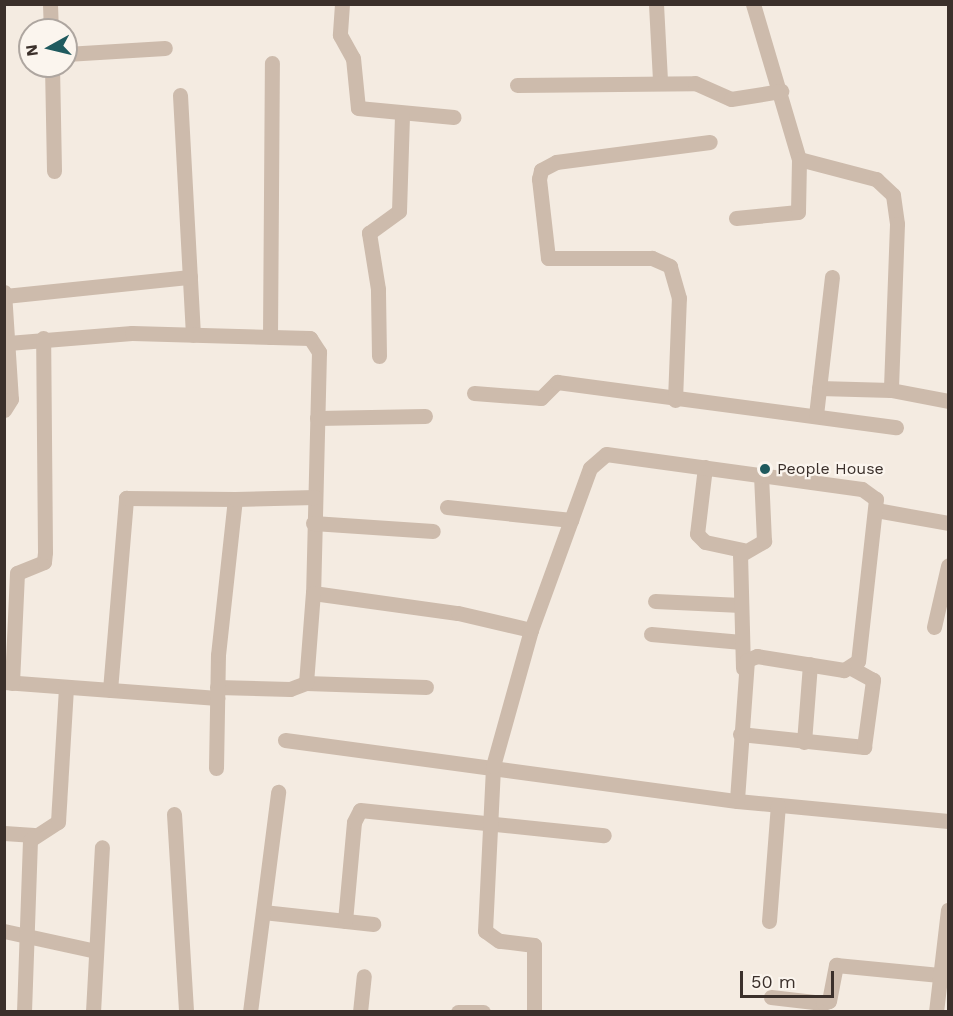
<!DOCTYPE html>
<html>
<head>
<meta charset="utf-8">
<style>
	body { margin:0 }
	#map { position:relative; width:953px; height:1016px; overflow:hidden; background:#f4ebe1; font-family:"Work Sans",sans-serif }
	div>[style] { position:absolute }
	.street>* { height:15px; margin:-7.5px; padding:0 7.5px; transform-origin:7.5px; border-radius:7.5px; background:#cdbbac }
	.dots>* { width:16px; height:16px; translate:-50% -50%; box-sizing:border-box; border:3px solid #fbf5ee; border-radius:50% }
	span { translate:-50% -50%; white-space:nowrap; text-align:center; line-height:1.15; -webkit-text-stroke:4.5px #fbf5ee; paint-order:stroke }
	.poi-label { font-size:16px; color:#3b302b }
	.left { translate:0 -50%; text-align:left }
	.frame { position:absolute; inset:0; border:6px solid #3b302b; pointer-events:none }
	.north { position:absolute; left:18px; top:18px; width:60px; height:60px; box-sizing:border-box; background:#fbf5ee; border:2px solid #aea6a0; border-radius:50%; rotate:262deg; font-size:16px; font-weight:700; line-height:24px; text-align:center; color:#3b302b }
	.north::after { content:''; display:block; margin:auto; width:21px; height:27px; background:#1f5a5e; clip-path:polygon(50% 0,100% 100%,50% 72%,0 100%) }
	.scale { position:absolute; left:740px; top:971px; width:94px; height:27px; box-sizing:border-box; border:3px solid #3b302b; border-top:0; padding-left:8px; font-size:18px; line-height:21px; white-space:nowrap; color:#3b302b; -webkit-text-stroke:4px #fbf5ee; paint-order:stroke }
</style>
</head>
<body>
<div id="map">
	<div class="street">
		<i style="left:50px;top:4px;width:26px;rotate:88deg"></i>
		<i style="left:342px;top:4px;width:31px;rotate:94deg"></i>
		<i style="left:340px;top:35px;width:26px;rotate:61deg"></i>
		<i style="left:353px;top:58px;width:50px;rotate:84.3deg"></i>
		<i style="left:358px;top:108px;width:96px;rotate:5.4deg"></i>
		<i style="left:656px;top:4px;width:77px;rotate:87deg"></i>
		<i style="left:753px;top:4px;width:162px;rotate:73.5deg"></i>
		<i style="left:799px;top:159px;width:80px;rotate:14.6deg"></i>
		<i style="left:876px;top:179px;width:23px;rotate:43deg"></i>
		<i style="left:893px;top:195px;width:29px;rotate:82deg"></i>
		<i style="left:897px;top:224px;width:166px;rotate:92.1deg"></i>
		<i style="left:66px;top:54px;width:99px;rotate:-3.5deg"></i>
		<i style="left:52px;top:66px;width:105px;rotate:88.9deg"></i>
		<i style="left:517px;top:85px;width:178px;rotate:-0.6deg"></i>
		<i style="left:695px;top:83px;width:39px;rotate:24deg"></i>
		<i style="left:731px;top:99px;width:51px;rotate:-9.1deg"></i>
		<i style="left:180px;top:95px;width:240px;rotate:86.9deg"></i>
		<i style="left:736px;top:218px;width:62px;rotate:-5.5deg"></i>
		<i style="left:798px;top:212px;width:53px;rotate:-88.9deg"></i>
		<i style="left:4px;top:292px;width:107px;rotate:86.3deg"></i>
		<i style="left:11px;top:399px;width:13px;rotate:122deg"></i>
		<i style="left:5px;top:296px;width:186px;rotate:-5.9deg"></i>
		<i style="left:270px;top:337px;width:274px;rotate:-89.6deg"></i>
		<i style="left:8px;top:343px;width:124px;rotate:-4.6deg"></i>
		<i style="left:132px;top:333px;width:178px;rotate:1.6deg"></i>
		<i style="left:310px;top:338px;width:17px;rotate:57deg"></i>
		<i style="left:319px;top:352px;width:241px;rotate:91.4deg"></i>
		<i style="left:313px;top:593px;width:146px;rotate:7.9deg"></i>
		<i style="left:458px;top:613px;width:75px;rotate:13.1deg"></i>
		<i style="left:379px;top:356px;width:67px;rotate:-90.9deg"></i>
		<i style="left:378px;top:289px;width:57px;rotate:-99.1deg"></i>
		<i style="left:369px;top:233px;width:37px;rotate:-36deg"></i>
		<i style="left:399px;top:211px;width:96px;rotate:-88.2deg"></i>
		<i style="left:819px;top:388px;width:72px;rotate:1.6deg"></i>
		<i style="left:891px;top:390px;width:58px;rotate:10.9deg"></i>
		<i style="left:474px;top:393px;width:67px;rotate:4.3deg"></i>
		<i style="left:541px;top:398px;width:23px;rotate:-45deg"></i>
		<i style="left:557px;top:382px;width:342px;rotate:7.6deg"></i>
		<i style="left:675px;top:400px;width:102px;rotate:-87.8deg"></i>
		<i style="left:679px;top:298px;width:33px;rotate:-106deg"></i>
		<i style="left:670px;top:266px;width:20px;rotate:-156deg"></i>
		<i style="left:652px;top:258px;width:104px;rotate:180deg"></i>
		<i style="left:548px;top:258px;width:80px;rotate:-96.5deg"></i>
		<i style="left:539px;top:179px;width:9px;rotate:-77deg"></i>
		<i style="left:541px;top:170px;width:17px;rotate:-28deg"></i>
		<i style="left:556px;top:162px;width:155px;rotate:-7.4deg"></i>
		<i style="left:816px;top:415px;width:139px;rotate:-83.4deg"></i>
		<i style="left:317px;top:418px;width:108px;rotate:-1.1deg"></i>
		<i style="left:705px;top:467px;width:67px;rotate:96.8deg"></i>
		<i style="left:697px;top:534px;width:11px;rotate:45deg"></i>
		<i style="left:705px;top:542px;width:39px;rotate:12deg"></i>
		<i style="left:447px;top:507px;width:125px;rotate:6deg"></i>
		<i style="left:876px;top:510px;width:73px;rotate:10.2deg"></i>
		<i style="left:313px;top:523px;width:120px;rotate:3.8deg"></i>
		<i style="left:655px;top:601px;width:86px;rotate:2.7deg"></i>
		<i style="left:934px;top:627px;width:63px;rotate:-77.1deg"></i>
		<i style="left:651px;top:634px;width:91px;rotate:5deg"></i>
		<i style="left:743px;top:668px;width:113px;rotate:-91.5deg"></i>
		<i style="left:740px;top:555px;width:28px;rotate:-30deg"></i>
		<i style="left:764px;top:541px;width:66px;rotate:-92.6deg"></i>
		<i style="left:4px;top:682px;width:214px;rotate:4.3deg"></i>
		<i style="left:12px;top:683px;width:110px;rotate:-87.4deg"></i>
		<i style="left:17px;top:573px;width:29px;rotate:-22deg"></i>
		<i style="left:44px;top:562px;width:10px;rotate:-84deg"></i>
		<i style="left:45px;top:552px;width:214px;rotate:-90.5deg"></i>
		<i style="left:306px;top:683px;width:120px;rotate:1.9deg"></i>
		<i style="left:217px;top:687px;width:73px;rotate:1.6deg"></i>
		<i style="left:290px;top:689px;width:17px;rotate:-21deg"></i>
		<i style="left:306px;top:683px;width:90px;rotate:-85.6deg"></i>
		<i style="left:110px;top:690px;width:193px;rotate:-85.2deg"></i>
		<i style="left:126px;top:498px;width:109px;rotate:0.5deg"></i>
		<i style="left:740px;top:734px;width:125px;rotate:6deg"></i>
		<i style="left:864px;top:747px;width:68px;rotate:-82.3deg"></i>
		<i style="left:873px;top:680px;width:23px;rotate:-151deg"></i>
		<i style="left:285px;top:740px;width:456px;rotate:7.7deg"></i>
		<i style="left:737px;top:801px;width:212px;rotate:5.4deg"></i>
		<i style="left:804px;top:742px;width:78px;rotate:-85.6deg"></i>
		<i style="left:216px;top:768px;width:113px;rotate:-89deg"></i>
		<i style="left:218px;top:655px;width:157px;rotate:-83.8deg"></i>
		<i style="left:235px;top:499px;width:80px;rotate:-1.4deg"></i>
		<i style="left:174px;top:814px;width:198px;rotate:86.5deg"></i>
		<i style="left:4px;top:833px;width:30px;rotate:4deg"></i>
		<i style="left:263px;top:912px;width:111px;rotate:6.2deg"></i>
		<i style="left:345px;top:921px;width:99px;rotate:-84.8deg"></i>
		<i style="left:354px;top:822px;width:13px;rotate:-63deg"></i>
		<i style="left:360px;top:810px;width:245px;rotate:5.9deg"></i>
		<i style="left:769px;top:921px;width:116px;rotate:-85.6deg"></i>
		<i style="left:4px;top:931px;width:94px;rotate:12.3deg"></i>
		<i style="left:771px;top:997px;width:52px;rotate:6.6deg"></i>
		<i style="left:823px;top:1003px;width:6px;rotate:-18deg"></i>
		<i style="left:829px;top:1001px;width:37px;rotate:-79deg"></i>
		<i style="left:836px;top:965px;width:104px;rotate:5.5deg"></i>
		<i style="left:24px;top:1012px;width:172px;rotate:-88deg"></i>
		<i style="left:30px;top:840px;width:33px;rotate:-33deg"></i>
		<i style="left:58px;top:822px;width:135px;rotate:-86.6deg"></i>
		<i style="left:93px;top:1012px;width:165px;rotate:-86.9deg"></i>
		<i style="left:250px;top:1012px;width:222px;rotate:-82.7deg"></i>
		<i style="left:360px;top:1012px;width:36px;rotate:-84deg"></i>
		<i style="left:458px;top:1012px;width:25px"></i>
		<i style="left:534px;top:1012px;width:67px;rotate:-90deg"></i>
		<i style="left:534px;top:945px;width:35px;rotate:-173deg"></i>
		<i style="left:499px;top:941px;width:17px;rotate:-144deg"></i>
		<i style="left:485px;top:931px;width:165px;rotate:-87.2deg"></i>
		<i style="left:493px;top:766px;width:141px;rotate:-74.4deg"></i>
		<i style="left:531px;top:630px;width:172px;rotate:-70deg"></i>
		<i style="left:590px;top:468px;width:21px;rotate:-41deg"></i>
		<i style="left:606px;top:454px;width:258px;rotate:7.8deg"></i>
		<i style="left:862px;top:489px;width:17px;rotate:36deg"></i>
		<i style="left:876px;top:499px;width:163px;rotate:96.3deg"></i>
		<i style="left:858px;top:661px;width:17px;rotate:147deg"></i>
		<i style="left:844px;top:670px;width:88px;rotate:-170.9deg"></i>
		<i style="left:757px;top:656px;width:11px;rotate:158deg"></i>
		<i style="left:747px;top:660px;width:141px;rotate:94.1deg"></i>
		<i style="left:936px;top:1012px;width:103px;rotate:-83.3deg"></i>
	</div>
	<div class="dots">
		<i style="left:765px;top:469px;background:#1f5a5e"></i>
	</div>
	<div class="poi-label">
		<span class="left" style="left:777px;top:469px">People House</span>
	</div>
	<div class="frame"></div>
	<div class="north">N</div>
	<div class="scale">50 m</div>
</div>
</body>
</html>
